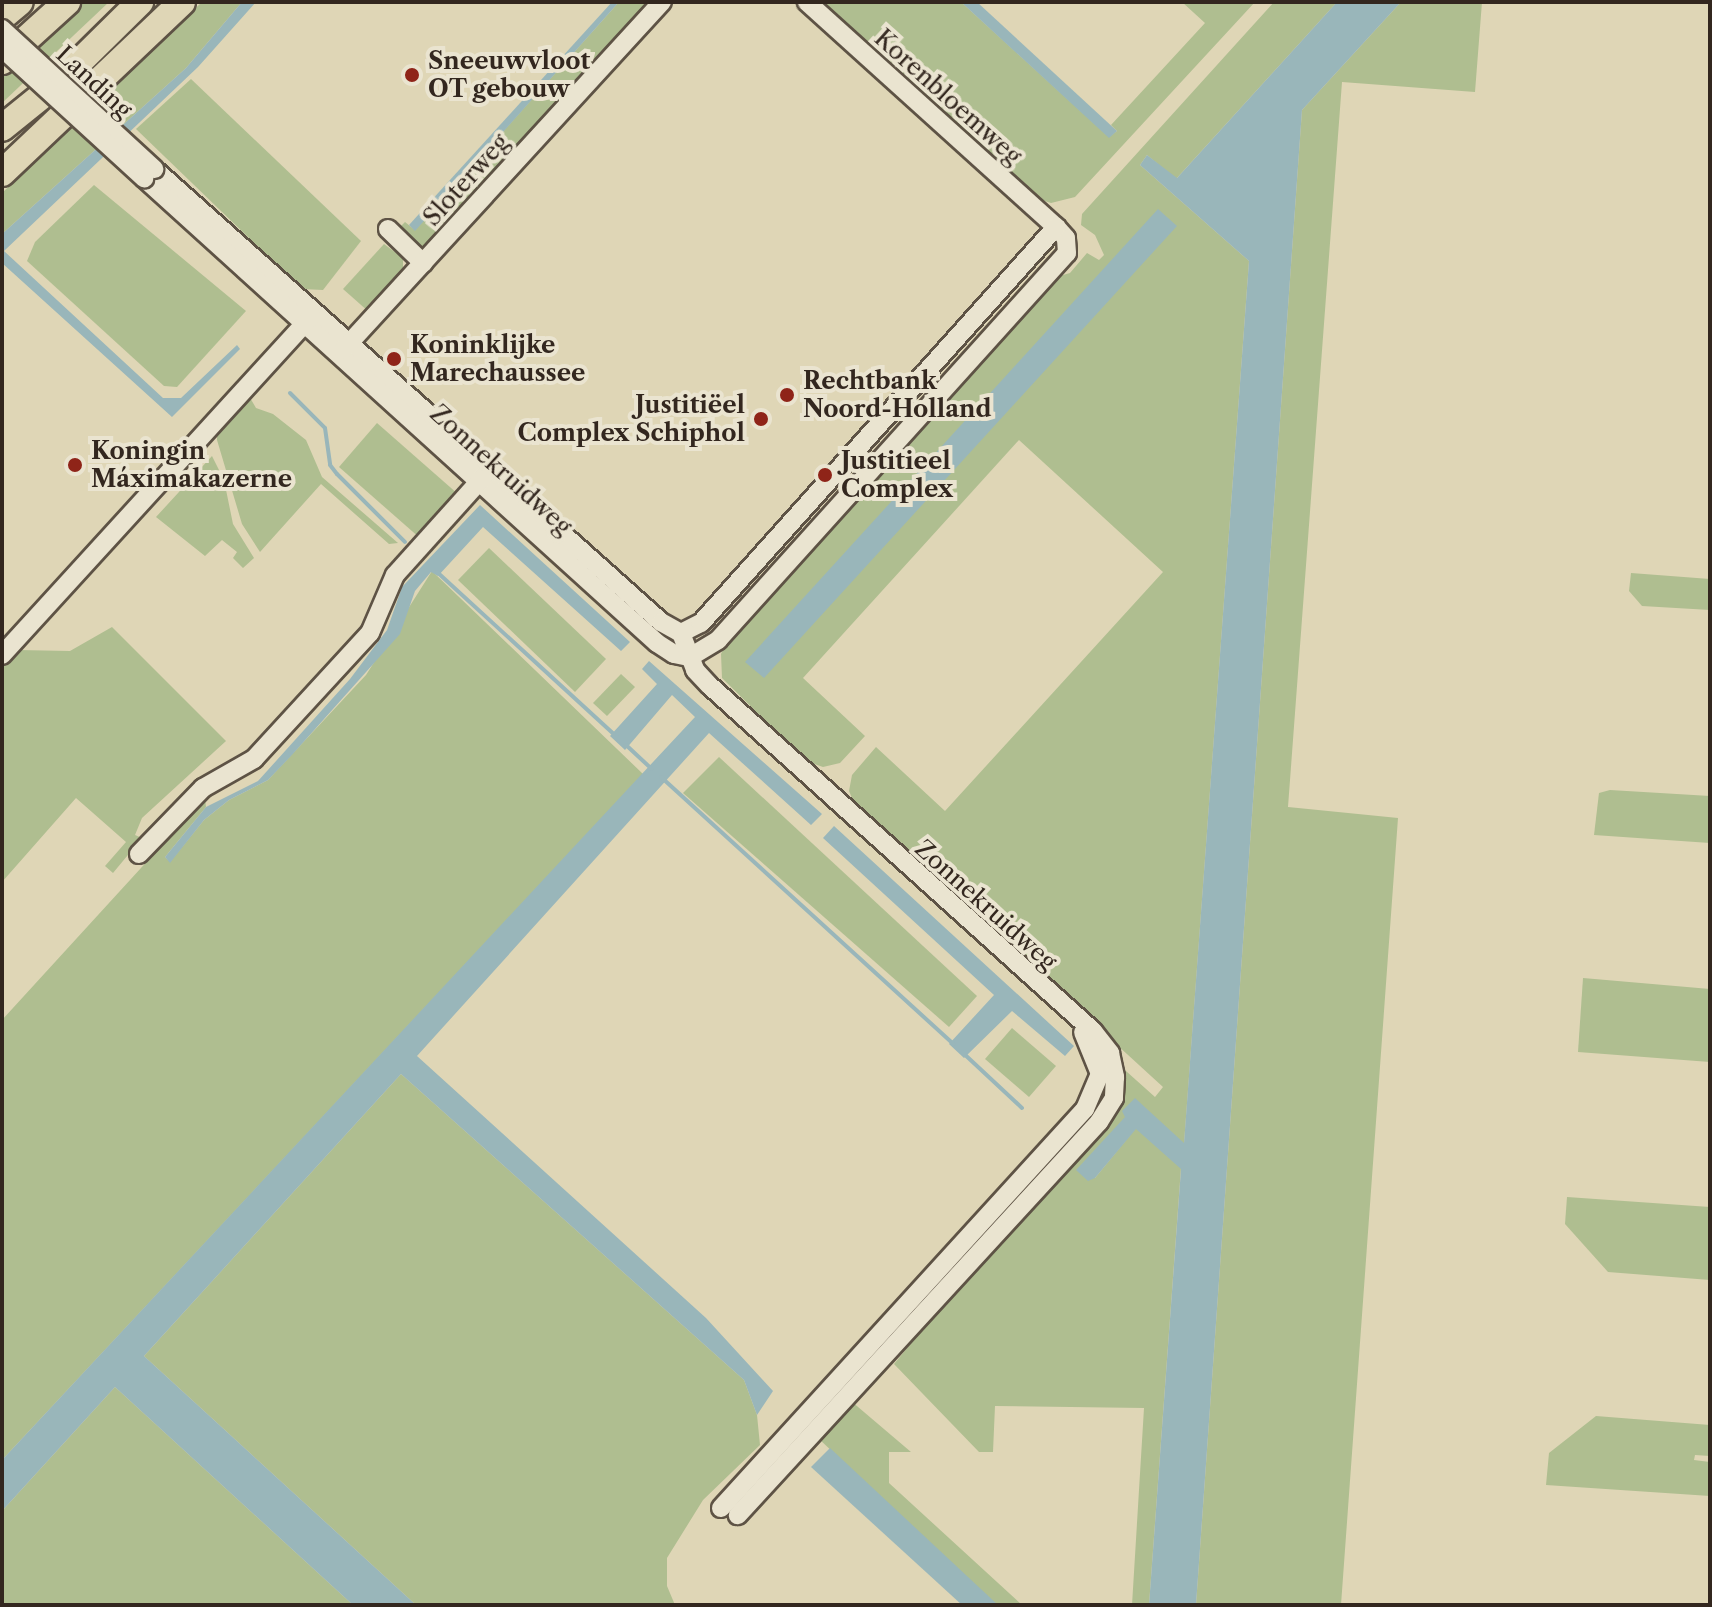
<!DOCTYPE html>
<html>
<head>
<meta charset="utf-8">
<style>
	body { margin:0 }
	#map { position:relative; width:1712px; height:1607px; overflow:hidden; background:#dfd6b6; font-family:"Libre Caslon Text",serif }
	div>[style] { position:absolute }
	.green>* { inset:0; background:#afbe90 }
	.water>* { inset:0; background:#99b6ba }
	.stream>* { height:4px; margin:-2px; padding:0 2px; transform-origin:2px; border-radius:2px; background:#99b6ba }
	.roads { filter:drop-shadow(2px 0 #5e5345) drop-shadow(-2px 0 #5e5345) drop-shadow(0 2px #5e5345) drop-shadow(0 -2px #5e5345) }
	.minor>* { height:18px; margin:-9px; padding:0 9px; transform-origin:9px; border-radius:9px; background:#eae4d0 }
	.highway>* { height:26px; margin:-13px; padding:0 13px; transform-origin:13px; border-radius:13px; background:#dfd6b6 }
	.bridges { filter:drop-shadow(2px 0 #5e5345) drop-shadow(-2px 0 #5e5345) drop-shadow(0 2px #5e5345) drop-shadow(0 -2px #5e5345) }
	.minor-bridge>* { height:18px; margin:-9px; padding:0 9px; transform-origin:9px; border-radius:9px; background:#eae4d0 }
	.dots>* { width:22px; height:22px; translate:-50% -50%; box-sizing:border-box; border:4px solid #eae4d0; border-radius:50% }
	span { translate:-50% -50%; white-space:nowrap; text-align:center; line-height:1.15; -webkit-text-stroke:8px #eae4d0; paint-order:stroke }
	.poi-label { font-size:24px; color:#33271f; font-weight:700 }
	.left { translate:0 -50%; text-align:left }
	.right { translate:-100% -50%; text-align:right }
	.street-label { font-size:24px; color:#33271f }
	.frame { position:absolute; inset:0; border:4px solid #33271f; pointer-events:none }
</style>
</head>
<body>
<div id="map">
	<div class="green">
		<i style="clip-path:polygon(82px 2px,109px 2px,2px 103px,2px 74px)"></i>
		<i style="clip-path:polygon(202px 2px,242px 2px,186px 68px,2px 234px,2px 193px)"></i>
		<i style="clip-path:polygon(619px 2px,652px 2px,427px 248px,419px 247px,399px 228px,405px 222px,415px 230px)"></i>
		<i style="clip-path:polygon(817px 2px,961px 2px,1109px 137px,1117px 131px,1111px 125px,1205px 23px,1182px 2px,1255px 2px,1075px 197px,1051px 203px,1035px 198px)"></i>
		<i style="clip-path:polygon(1274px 2px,1337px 2px,1176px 179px,1147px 155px,1140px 165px,1249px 261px,1184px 1144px,1126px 1117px,1077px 1170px,1095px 1178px,1136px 1128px,1181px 1168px,1149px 1605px,1132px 1605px,1144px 1408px,995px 1406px,993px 1452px,979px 1452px,894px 1364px,984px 1255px,1110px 1118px,1117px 1063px,1155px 1097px,1163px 1087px,855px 805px,849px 791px,852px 775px,876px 747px,945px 811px,1163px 572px,1019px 440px,803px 678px,865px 736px,840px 763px,823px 767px,806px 761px,722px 678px,721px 654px,728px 638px,1056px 277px,1070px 273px,1087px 253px,1099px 260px,1104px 255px,1095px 235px,1081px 225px,1082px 214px)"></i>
		<i style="clip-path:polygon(1401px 2px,1482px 2px,1475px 92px,1342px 82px,1288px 807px,1398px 818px,1341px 1605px,1196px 1605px,1302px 110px)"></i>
		<i style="clip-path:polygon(191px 79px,361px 241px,323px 290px,302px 289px,136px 129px)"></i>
		<i style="clip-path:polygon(94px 185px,246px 311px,177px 387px,164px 386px,27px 261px,35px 242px)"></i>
		<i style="clip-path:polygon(384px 244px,403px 258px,403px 268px,369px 312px,343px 289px)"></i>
		<i style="clip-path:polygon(249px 396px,256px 408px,273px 414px,306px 440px,322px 477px,398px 543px,389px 544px,321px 484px,260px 552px,242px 524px,217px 440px,217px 431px)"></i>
		<i style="clip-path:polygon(377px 423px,467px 502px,429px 546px,339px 467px)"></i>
		<i style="clip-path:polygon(212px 456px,224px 480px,233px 524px,254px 558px,243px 568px,233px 558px,237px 552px,222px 540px,205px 556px,156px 517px)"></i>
		<i style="clip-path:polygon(489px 548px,606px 659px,575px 692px,458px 580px)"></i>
		<i style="clip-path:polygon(432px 571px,643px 774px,2px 1460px,2px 1020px,205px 798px,206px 807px,165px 857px,170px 862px,204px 820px,229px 800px,268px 780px,366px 675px)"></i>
		<i style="clip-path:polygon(1631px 573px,1710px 579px,1710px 610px,1642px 606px,1629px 591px)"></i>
		<i style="clip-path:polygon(112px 627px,226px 741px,142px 818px,135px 835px,142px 838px,113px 873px,105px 866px,126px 842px,76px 798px,2px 882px,2px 667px,18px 650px,70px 651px)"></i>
		<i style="clip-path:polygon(621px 674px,635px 687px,607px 716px,593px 703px)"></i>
		<i style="clip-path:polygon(719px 757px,977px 996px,949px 1027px,683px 793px)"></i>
		<i style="clip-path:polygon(1610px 790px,1710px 796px,1710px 843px,1594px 835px,1599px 793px)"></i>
		<i style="clip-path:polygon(1583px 978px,1710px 989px,1710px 1062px,1578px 1052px)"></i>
		<i style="clip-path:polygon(1012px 1028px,1056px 1066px,1029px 1097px,985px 1059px)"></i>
		<i style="clip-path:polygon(401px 1074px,744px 1380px,757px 1415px,760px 1445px,703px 1500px,667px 1558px,667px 1586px,675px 1605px,416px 1605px,144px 1356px)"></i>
		<i style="clip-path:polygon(1567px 1197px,1710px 1207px,1710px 1280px,1608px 1272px,1565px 1224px)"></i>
		<i style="clip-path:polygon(115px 1387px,353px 1605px,2px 1605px,2px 1511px)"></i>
		<i style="clip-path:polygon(851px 1401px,911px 1452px,889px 1452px,889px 1483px,1022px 1605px,995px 1605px,818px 1438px)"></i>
		<i style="clip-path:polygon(1596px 1416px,1710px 1425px,1710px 1456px,1695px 1455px,1694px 1460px,1710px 1462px,1710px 1496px,1546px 1485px,1549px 1453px)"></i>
	</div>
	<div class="water">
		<i style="clip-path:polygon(242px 2px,256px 2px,198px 67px,4px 251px,163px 398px,181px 398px,237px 345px,240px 349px,172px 417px,2px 263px,2px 234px,186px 68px)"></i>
		<i style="clip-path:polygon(612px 2px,619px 2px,415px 231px,409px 225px)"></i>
		<i style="clip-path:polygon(961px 2px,977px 2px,1117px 131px,1109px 138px)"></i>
		<i style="clip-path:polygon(1337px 2px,1401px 2px,1302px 110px,1196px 1605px,1149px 1605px,1181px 1169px,1136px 1129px,1095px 1178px,1088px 1181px,1076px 1170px,1125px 1117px,1122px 1111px,1135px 1098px,1184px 1143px,1249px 261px,1140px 165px,1147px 155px,1177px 178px)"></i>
		<i style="clip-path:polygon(1158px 209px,1177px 226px,764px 678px,745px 662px)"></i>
		<i style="clip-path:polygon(480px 505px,630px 642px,621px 651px,483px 527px,438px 576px,431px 572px,415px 591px,400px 634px,291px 756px,268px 780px,229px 800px,204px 820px,170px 863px,165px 857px,206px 807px,258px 781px,350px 679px,387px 630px,402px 587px)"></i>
		<i style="clip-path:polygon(649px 661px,822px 814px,811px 825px,709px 733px,417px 1056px,706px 1318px,773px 1391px,757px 1415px,744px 1380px,401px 1074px,144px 1356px,416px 1605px,353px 1605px,115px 1387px,2px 1511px,2px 1460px,695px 717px,672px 695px,625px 750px,610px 736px,657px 684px,642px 669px)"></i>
		<i style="clip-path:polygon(834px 826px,1074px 1046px,1065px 1056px,1012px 1011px,964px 1058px,949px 1044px,994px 995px,823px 838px)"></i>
		<i style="clip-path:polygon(830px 1448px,998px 1605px,962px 1605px,811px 1467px)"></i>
	</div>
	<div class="stream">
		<i style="left:290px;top:393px;width:49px;rotate:45deg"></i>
		<i style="left:325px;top:428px;width:37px;rotate:82deg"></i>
		<i style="left:330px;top:465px;width:11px;rotate:52deg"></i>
		<i style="left:337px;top:474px;width:96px;rotate:45deg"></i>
		<i style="left:437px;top:572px;width:243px;rotate:42.5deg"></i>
		<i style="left:626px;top:745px;width:35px;rotate:43deg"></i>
		<i style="left:661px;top:777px;width:396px;rotate:42.4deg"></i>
		<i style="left:962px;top:1052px;width:82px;rotate:43deg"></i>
	</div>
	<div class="roads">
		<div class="minor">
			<i style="left:154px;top:169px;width:680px;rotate:41.78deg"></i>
			<i style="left:661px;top:622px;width:23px;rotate:29deg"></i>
			<i style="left:144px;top:178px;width:692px;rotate:42.19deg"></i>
			<i style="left:657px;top:643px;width:20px;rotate:33deg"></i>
			<i style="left:674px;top:654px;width:16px;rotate:11deg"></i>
			<i style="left:690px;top:657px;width:33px;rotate:-31deg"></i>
			<i style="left:718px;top:640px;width:521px;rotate:-47.96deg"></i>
			<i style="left:1067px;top:253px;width:15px;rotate:-94deg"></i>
			<i style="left:1066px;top:238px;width:15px;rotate:-132deg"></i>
			<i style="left:1056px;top:227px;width:336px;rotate:-137.9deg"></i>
			<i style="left:388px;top:229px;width:49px;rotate:44.2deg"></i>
			<i style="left:343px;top:350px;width:472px;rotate:-47.5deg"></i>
			<i style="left:681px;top:633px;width:40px;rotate:69deg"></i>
			<i style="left:695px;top:670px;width:21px;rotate:47deg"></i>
			<i style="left:709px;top:685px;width:517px;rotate:42.02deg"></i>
			<i style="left:1093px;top:1031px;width:28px;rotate:52deg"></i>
			<i style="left:1110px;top:1053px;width:25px;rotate:78deg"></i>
			<i style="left:1115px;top:1077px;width:21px;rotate:93deg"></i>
			<i style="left:1114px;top:1098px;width:28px;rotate:122deg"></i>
			<i style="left:1099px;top:1122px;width:534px;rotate:132.57deg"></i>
			<i style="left:681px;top:633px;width:22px;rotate:-27deg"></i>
			<i style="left:701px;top:623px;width:532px;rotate:-48.12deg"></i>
			<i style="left:2px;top:655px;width:459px;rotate:-47.6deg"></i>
			<i style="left:139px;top:854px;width:92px;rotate:-45.9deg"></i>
			<i style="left:203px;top:788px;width:59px;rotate:-29.6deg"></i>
			<i style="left:254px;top:759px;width:171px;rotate:-47.4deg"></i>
			<i style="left:370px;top:633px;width:63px;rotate:-66.7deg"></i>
			<i style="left:395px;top:575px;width:137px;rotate:-48deg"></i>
			<i style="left:721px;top:1508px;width:540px;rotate:-47.63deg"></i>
			<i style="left:1085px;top:1109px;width:38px;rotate:-67deg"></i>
			<i style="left:1100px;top:1074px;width:45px;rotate:-112deg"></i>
		</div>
		<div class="highway">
			<i style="left:2px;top:17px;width:23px;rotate:-40deg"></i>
			<i style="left:2px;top:61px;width:88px;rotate:-42.2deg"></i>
			<i style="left:2px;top:128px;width:73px;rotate:-38.9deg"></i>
			<i style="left:59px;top:82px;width:114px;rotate:-44.6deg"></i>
			<i style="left:2px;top:173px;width:248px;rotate:-43.5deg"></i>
		</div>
	</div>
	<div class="bridges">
		<div class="minor-bridge">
			<i style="left:2px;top:29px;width:207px;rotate:42.6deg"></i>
			<i style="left:2px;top:48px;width:193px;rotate:42.5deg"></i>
		</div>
	</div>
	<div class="dots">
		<i style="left:412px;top:75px;background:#8f2418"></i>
		<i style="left:394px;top:359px;background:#8f2418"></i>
		<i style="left:787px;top:395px;background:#8f2418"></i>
		<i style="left:761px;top:419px;background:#8f2418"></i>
		<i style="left:75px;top:465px;background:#8f2418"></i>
		<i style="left:825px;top:475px;background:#8f2418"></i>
	</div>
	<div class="poi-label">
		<span class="left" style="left:428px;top:75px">Sneeuwvloot<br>OT gebouw</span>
		<span class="left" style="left:410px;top:359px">Koninklijke<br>Marechaussee</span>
		<span class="left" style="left:803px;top:395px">Rechtbank<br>Noord-Holland</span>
		<span class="right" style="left:745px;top:419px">Justitiëel<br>Complex Schiphol</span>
		<span class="left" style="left:91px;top:465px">Koningin<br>Máximakazerne</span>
		<span class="left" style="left:841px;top:475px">Justitieel<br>Complex</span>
	</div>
	<div class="street-label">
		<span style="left:94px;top:82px;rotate:43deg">Landing</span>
		<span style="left:948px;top:97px;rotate:42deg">Korenbloemweg</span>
		<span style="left:466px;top:180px;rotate:-48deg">Sloterweg</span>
		<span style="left:501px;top:470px;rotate:42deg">Zonnekruidweg</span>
		<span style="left:986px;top:905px;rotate:42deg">Zonnekruidweg</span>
	</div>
	<div class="frame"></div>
</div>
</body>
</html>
